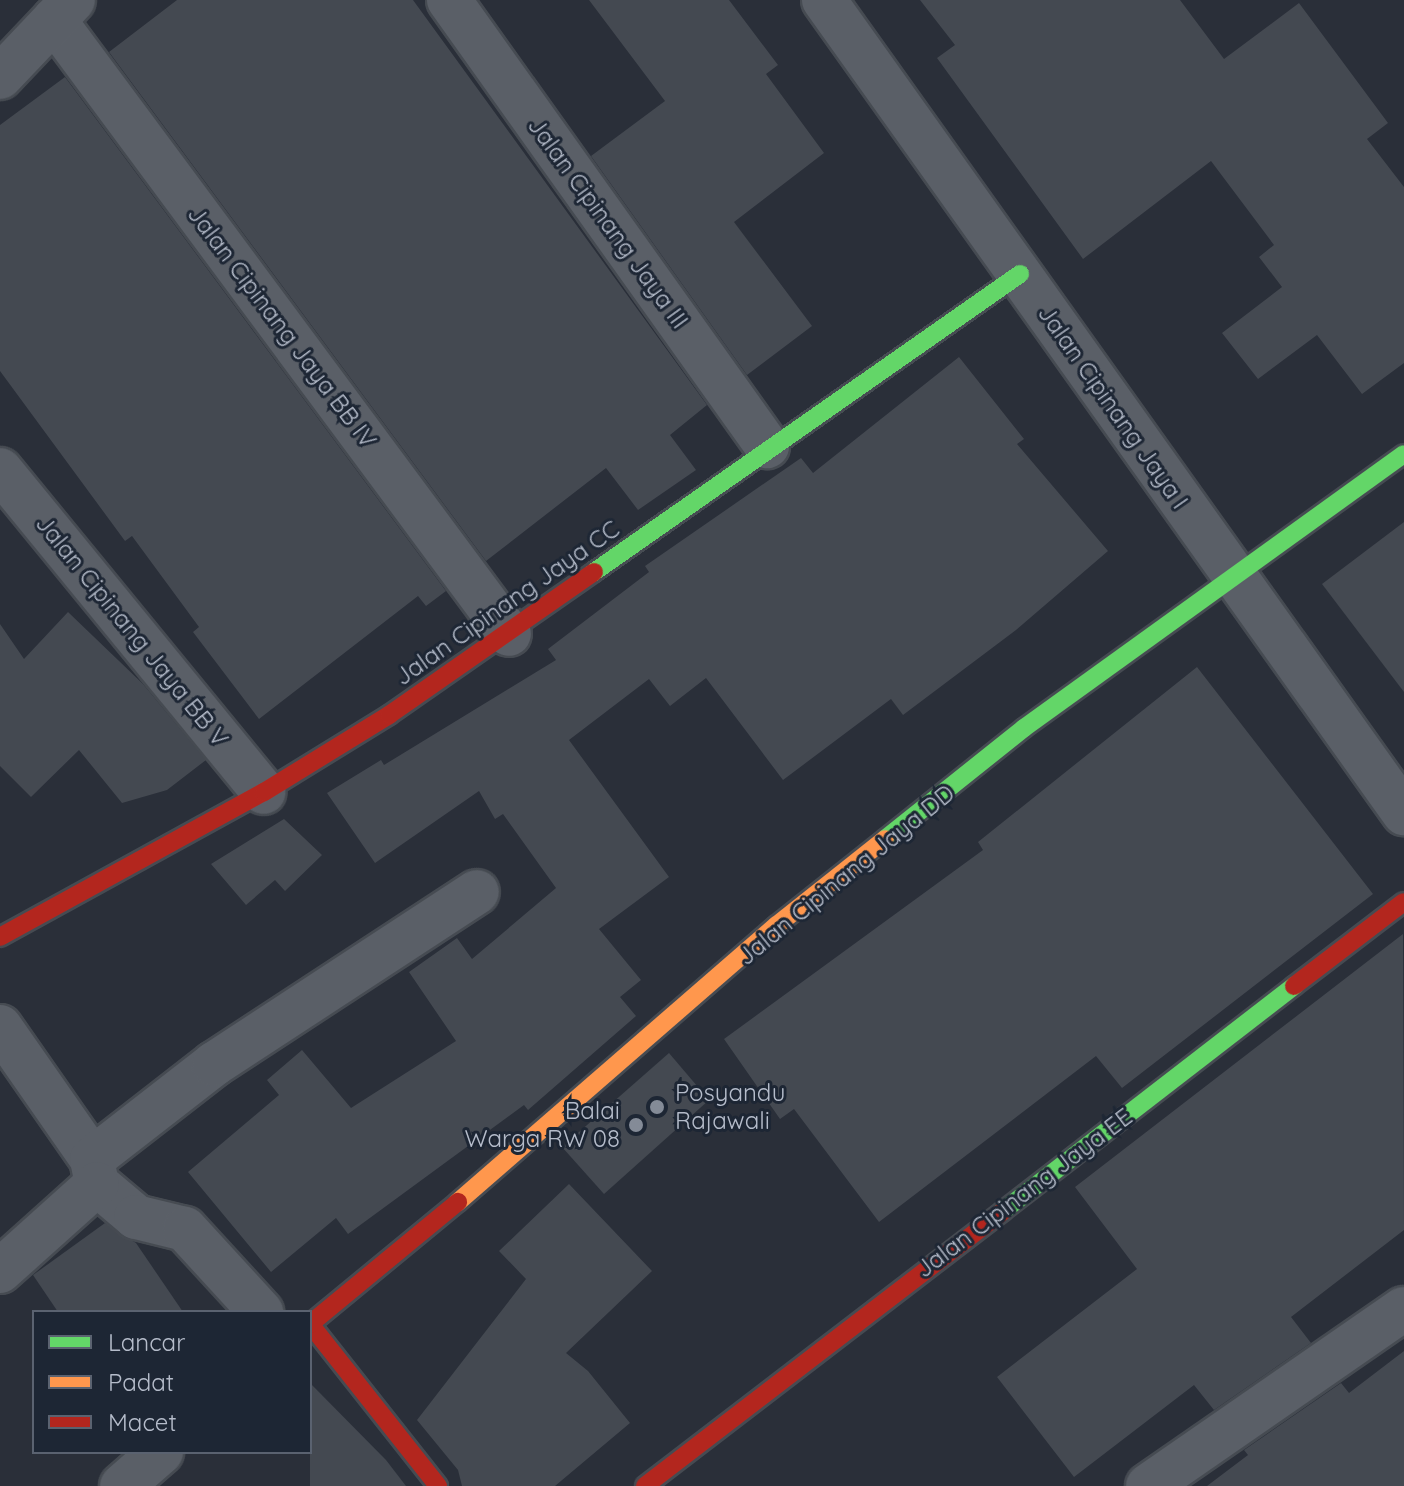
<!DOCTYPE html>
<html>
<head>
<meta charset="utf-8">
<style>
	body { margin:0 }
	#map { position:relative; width:1404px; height:1486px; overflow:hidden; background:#2a2f39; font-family:Quicksand,sans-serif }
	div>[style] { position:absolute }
	.building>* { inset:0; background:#444951 }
	.roads { filter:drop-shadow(2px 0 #464b52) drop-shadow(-2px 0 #464b52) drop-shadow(0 2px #464b52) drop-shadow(0 -2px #464b52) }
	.street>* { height:44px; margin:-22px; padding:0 22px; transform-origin:22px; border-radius:22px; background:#5a5f67 }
	.fast>* { height:18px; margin:-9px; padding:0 9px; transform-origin:9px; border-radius:9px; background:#63d668 }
	.slow>* { height:18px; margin:-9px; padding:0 9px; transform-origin:9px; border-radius:9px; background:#ff974d }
	.jam>* { height:18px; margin:-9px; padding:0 9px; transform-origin:9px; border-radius:9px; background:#b3261e }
	.dots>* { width:22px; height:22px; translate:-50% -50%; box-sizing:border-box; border:4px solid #1d2634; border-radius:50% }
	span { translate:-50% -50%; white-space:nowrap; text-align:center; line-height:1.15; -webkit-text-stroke:6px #1d2634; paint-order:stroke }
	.street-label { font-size:24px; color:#b5bcca }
	.poi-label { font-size:24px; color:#b5bcca }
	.left { translate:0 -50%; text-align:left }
	.right { translate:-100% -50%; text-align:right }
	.legend { position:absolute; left:32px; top:1310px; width:280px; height:144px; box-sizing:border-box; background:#1d2634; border:2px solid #5a6270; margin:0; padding:10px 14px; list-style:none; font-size:24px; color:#b5bcca }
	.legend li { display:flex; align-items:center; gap:16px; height:40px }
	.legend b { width:40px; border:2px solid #5a6270 }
</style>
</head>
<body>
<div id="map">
	<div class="building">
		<i style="clip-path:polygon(177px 0,413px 0,707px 405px,670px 435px,696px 470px,638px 510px,606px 468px,486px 561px,109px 52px)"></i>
		<i style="clip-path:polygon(589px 0,729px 0,778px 65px,766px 74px,824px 153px,734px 222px,812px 326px,747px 375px,591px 156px,665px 101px)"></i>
		<i style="clip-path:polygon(920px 0,1180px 0,1224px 59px,1299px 3px,1388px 123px,1367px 139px,1404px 187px,1404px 363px,1362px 394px,1317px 335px,1258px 379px,1222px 333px,1282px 287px,1259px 257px,1274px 245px,1211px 161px,1083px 259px,937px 58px,955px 45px)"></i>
		<i style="clip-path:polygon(65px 77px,446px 591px,426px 606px,418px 596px,259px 719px,193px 632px,199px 627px,132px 536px,125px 541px,0 371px,0 125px)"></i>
		<i style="clip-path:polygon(959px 357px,1024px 439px,1017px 444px,1108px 551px,1016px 630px,903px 715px,891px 699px,783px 780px,706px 678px,670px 706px,649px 679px,569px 740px,669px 877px,599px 929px,641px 980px,620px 997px,636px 1016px,528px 1110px,524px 1105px,348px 1234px,336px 1218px,271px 1272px,188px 1172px,279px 1095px,267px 1080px,302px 1050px,351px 1108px,456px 1041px,409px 972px,457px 938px,472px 959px,556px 888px,503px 814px,495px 819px,479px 791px,375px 863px,327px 793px,381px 760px,384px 765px,556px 660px,548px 649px,649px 572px,645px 566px,801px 458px,813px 473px)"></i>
		<i style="clip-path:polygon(1404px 522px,1404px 692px,1322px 584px)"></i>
		<i style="clip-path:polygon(68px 612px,143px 684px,206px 760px,167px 790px,122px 803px,79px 750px,31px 797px,0 766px,0 624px,24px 659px)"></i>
		<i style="clip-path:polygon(1197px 667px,1373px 894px,1122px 1088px,1096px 1056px,879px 1222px,794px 1109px,780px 1119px,724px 1039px,983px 850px,978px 842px)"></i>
		<i style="clip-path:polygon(284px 819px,322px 855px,285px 891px,275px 880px,246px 905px,211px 864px)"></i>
		<i style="clip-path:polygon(1403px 934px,1404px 1230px,1291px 1317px,1311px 1343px,1214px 1410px,1194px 1385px,1074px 1477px,997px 1377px,1137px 1269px,1075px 1187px)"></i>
		<i style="clip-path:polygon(669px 1053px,709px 1100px,604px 1194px,562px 1147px)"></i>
		<i style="clip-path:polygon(569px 1184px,652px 1271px,566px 1353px,588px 1371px,630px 1423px,555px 1486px,462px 1486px,458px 1470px,417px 1420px,526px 1279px,499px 1251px)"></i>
		<i style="clip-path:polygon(105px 1223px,136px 1243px,183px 1312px,58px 1312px,33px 1275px)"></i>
		<i style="clip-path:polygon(1404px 1351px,1404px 1486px,1207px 1486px,1248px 1455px,1244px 1450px,1341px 1383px,1349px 1393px)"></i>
		<i style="clip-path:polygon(310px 1383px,386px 1460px,406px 1486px,310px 1486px)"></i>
	</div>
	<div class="roads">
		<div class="street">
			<i style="left:449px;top:0;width:548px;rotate:54.51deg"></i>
			<i style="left:824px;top:0;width:999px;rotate:54.5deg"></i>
			<i style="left:54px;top:20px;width:764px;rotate:53.46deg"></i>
			<i style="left:0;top:77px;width:106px;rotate:-46.5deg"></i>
			<i style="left:0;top:470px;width:416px;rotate:50.7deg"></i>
			<i style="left:0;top:1027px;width:161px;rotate:55.1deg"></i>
			<i style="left:92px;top:1159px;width:25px;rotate:79deg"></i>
			<i style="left:97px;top:1184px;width:51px;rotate:40.2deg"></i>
			<i style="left:136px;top:1217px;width:50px;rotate:13.8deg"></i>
			<i style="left:185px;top:1229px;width:113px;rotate:47.5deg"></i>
			<i style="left:92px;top:1159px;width:155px;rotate:-37.9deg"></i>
			<i style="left:214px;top:1064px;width:314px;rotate:-33.2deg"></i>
			<i style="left:0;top:1271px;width:130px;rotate:-41.9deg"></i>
			<i style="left:122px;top:1486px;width:52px;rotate:-41.1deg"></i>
			<i style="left:1148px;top:1486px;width:311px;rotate:-34.7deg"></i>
		</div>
		<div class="fast">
			<i style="left:594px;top:572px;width:520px;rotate:-34.97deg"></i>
			<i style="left:885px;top:839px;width:178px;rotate:-38.6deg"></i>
			<i style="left:1024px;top:728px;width:468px;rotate:-35.8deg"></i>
			<i style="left:1003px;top:1211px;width:368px;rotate:-37.7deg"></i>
		</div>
		<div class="slow">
			<i style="left:458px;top:1202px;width:422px;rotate:-41deg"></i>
			<i style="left:777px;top:925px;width:138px;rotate:-38.5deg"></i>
		</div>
		<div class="jam">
			<i style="left:0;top:937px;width:301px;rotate:-28.8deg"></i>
			<i style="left:264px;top:792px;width:147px;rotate:-31.6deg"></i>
			<i style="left:389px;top:715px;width:250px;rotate:-34.9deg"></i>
			<i style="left:1294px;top:986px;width:138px;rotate:-37.4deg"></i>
			<i style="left:438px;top:1486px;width:206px;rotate:-128.3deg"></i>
			<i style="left:310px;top:1324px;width:192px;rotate:-39.5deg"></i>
			<i style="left:645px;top:1486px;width:451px;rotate:-37.5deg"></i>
		</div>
	</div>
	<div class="dots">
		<i style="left:657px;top:1107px;background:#848b97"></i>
		<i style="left:636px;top:1125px;background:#848b97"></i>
	</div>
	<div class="street-label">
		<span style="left:608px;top:223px;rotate:54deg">Jalan Cipinang Jaya III</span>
		<span style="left:282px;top:327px;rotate:53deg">Jalan Cipinang Jaya BB IV</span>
		<span style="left:1113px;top:407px;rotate:55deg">Jalan Cipinang Jaya I</span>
		<span style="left:507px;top:603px;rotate:-35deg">Jalan Cipinang Jaya CC</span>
		<span style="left:132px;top:631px;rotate:51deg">Jalan Cipinang Jaya BB V</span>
		<span style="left:846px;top:875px;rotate:-39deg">Jalan Cipinang Jaya DD</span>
		<span style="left:1024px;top:1193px;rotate:-37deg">Jalan Cipinang Jaya EE</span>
	</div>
	<div class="poi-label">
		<span class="left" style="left:675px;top:1107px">Posyandu<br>Rajawali</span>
		<span class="right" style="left:620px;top:1125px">Balai<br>Warga RW 08</span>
	</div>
	<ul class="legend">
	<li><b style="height:10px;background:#63d668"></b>Lancar</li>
	<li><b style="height:10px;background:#ff974d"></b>Padat</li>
	<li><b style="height:10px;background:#b3261e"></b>Macet</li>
	</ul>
</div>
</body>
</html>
